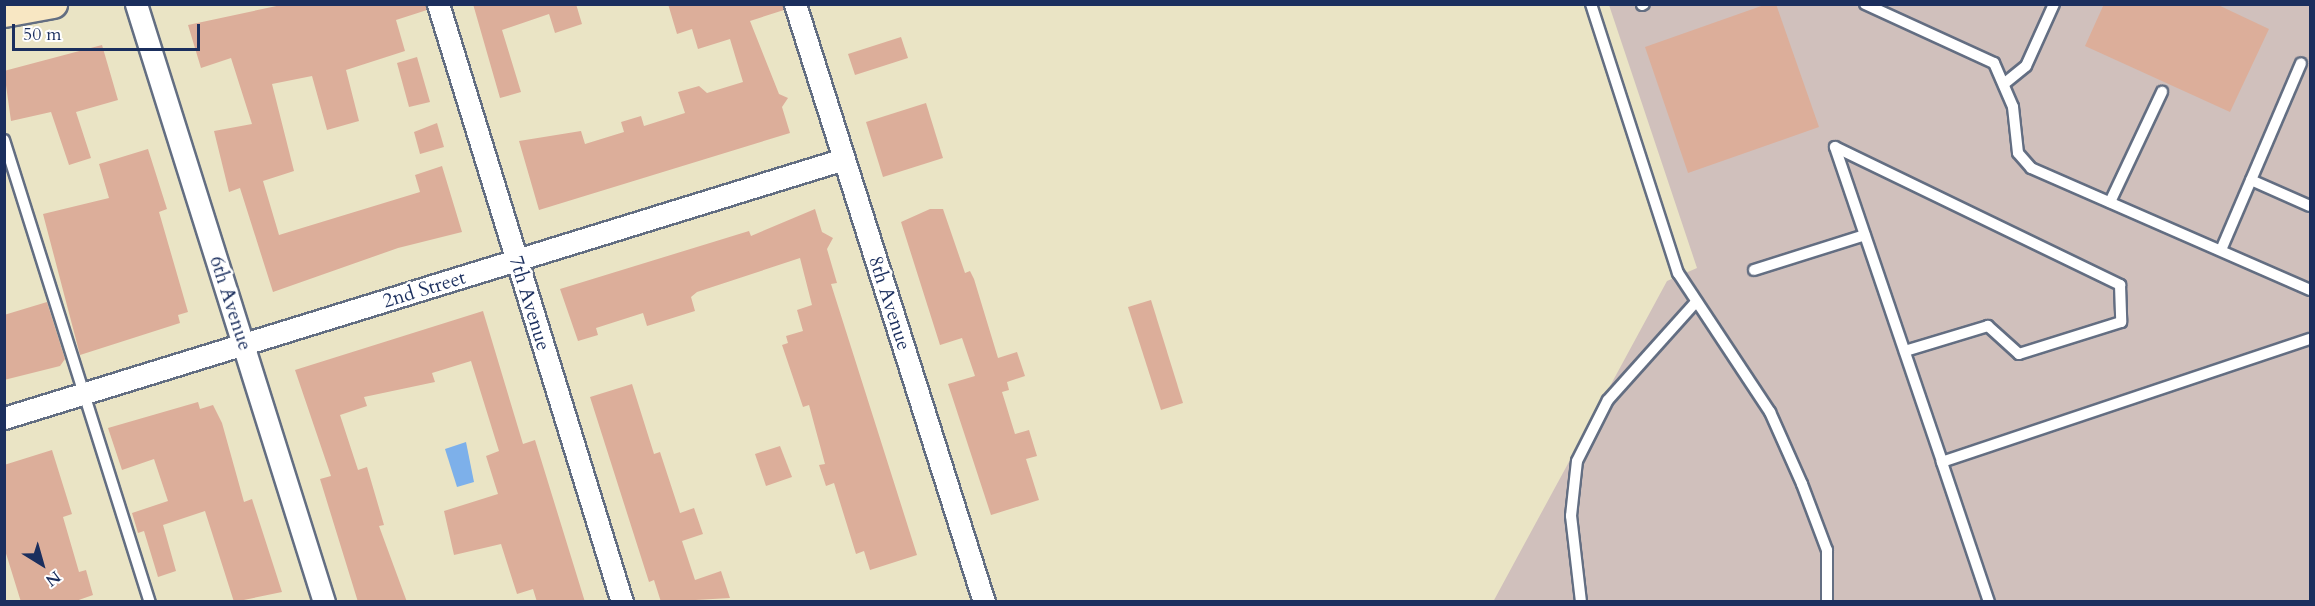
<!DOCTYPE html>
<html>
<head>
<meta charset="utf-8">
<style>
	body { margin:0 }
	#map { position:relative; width:2315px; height:606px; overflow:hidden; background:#eae4c5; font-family:Cardo,serif }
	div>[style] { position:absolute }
	.industrial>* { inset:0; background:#d0c0bc }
	.water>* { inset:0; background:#7db0ea }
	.building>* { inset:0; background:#dcae9a }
	.roads { filter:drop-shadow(2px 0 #636e82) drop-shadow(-2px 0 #636e82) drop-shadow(0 2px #636e82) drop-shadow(0 -2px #636e82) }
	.lane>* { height:10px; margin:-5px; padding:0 5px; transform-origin:5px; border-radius:5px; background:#fff }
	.street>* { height:21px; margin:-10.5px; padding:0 10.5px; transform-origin:10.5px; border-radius:10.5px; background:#fff }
	.secondary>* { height:28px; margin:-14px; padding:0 14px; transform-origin:14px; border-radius:14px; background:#f8e7c3 }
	span { translate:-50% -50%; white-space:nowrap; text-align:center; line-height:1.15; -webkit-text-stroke:5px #fff; paint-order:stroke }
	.street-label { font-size:20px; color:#1b2f5e }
	.frame { position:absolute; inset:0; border:6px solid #1b2f5e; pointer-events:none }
	.north { position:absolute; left:12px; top:534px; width:60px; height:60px; -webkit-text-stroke:4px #fff; paint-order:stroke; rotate:143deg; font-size:16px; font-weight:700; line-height:24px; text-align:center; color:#1b2f5e }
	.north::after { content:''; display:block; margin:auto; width:21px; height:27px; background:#1b2f5e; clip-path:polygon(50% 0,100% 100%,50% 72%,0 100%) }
	.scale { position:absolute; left:12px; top:24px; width:188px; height:27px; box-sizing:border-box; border:3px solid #1b2f5e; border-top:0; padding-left:8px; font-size:18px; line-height:21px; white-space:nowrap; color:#1b2f5e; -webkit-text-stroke:4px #fff; paint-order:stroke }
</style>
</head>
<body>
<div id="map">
	<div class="industrial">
		<i style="clip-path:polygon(1609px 5px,2310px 5px,2310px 601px,1493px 602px,1667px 281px,1697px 268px)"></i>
	</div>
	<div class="water">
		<i style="clip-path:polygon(466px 442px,474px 482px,457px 487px,445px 449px)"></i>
	</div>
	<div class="building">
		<i style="clip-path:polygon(286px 4px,426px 4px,427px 10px,396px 20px,405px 51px,346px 70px,359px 121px,327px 130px,312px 76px,272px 84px,294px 171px,263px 181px,279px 235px,420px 192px,415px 175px,442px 166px,462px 232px,398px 248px,273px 292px,240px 188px,229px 192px,214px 131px,252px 124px,231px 58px,201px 68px,188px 25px)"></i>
		<i style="clip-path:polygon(473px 4px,576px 4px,582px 24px,555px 33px,549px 14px,502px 30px,521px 92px,500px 98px)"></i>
		<i style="clip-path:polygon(668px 4px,783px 4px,784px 10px,750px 21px,779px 94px,788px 98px,782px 107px,790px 133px,539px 210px,519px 141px,581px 131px,585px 144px,624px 132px,621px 122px,641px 116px,644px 126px,685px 113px,678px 92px,699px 86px,707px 93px,743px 82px,730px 39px,698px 49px,692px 29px,677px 34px)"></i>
		<i style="clip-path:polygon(1767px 4px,1776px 4px,1819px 127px,1688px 173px,1645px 47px)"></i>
		<i style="clip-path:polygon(2104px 4px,2216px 4px,2269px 29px,2230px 112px,2085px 46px)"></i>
		<i style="clip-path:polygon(901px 37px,908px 58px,855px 75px,848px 54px)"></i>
		<i style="clip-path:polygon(102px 45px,118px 100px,76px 112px,91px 158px,69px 165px,51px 112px,11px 121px,4px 71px)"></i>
		<i style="clip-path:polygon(417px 57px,430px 102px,409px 107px,397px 63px)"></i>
		<i style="clip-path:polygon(926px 103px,943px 158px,883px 177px,866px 122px)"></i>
		<i style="clip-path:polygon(437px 123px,444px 147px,420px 154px,414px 132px)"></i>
		<i style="clip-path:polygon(148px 149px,167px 209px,159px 212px,188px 312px,178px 315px,180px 323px,80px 355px,43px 214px,109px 198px,99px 164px)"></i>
		<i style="clip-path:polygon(815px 209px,822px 232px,833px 238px,827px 249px,837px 283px,831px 284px,917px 555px,870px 570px,864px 551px,856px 554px,834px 483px,826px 486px,819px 465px,825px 464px,809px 405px,803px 407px,782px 345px,788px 343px,786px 336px,803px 331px,797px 310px,812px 305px,800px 258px,697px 292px,691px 297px,695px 311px,647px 326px,643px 313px,596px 328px,598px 335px,578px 341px,560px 289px,749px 231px,751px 236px)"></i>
		<i style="clip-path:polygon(930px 209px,943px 209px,965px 273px,970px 271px,974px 279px,998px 358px,1017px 352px,1025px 376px,1007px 382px,1009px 390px,1002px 392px,1015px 434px,1029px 430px,1037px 456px,1026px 459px,1039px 500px,991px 515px,948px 384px,975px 376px,962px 338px,940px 345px,901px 222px)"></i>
		<i style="clip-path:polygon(1151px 300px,1183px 403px,1161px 410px,1128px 307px)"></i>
		<i style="clip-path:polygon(47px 302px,65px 359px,60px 366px,4px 380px,4px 315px)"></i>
		<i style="clip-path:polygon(483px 311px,523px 444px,535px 440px,585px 602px,537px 602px,533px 589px,517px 594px,501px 544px,454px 555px,444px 511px,498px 494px,486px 456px,499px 451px,471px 361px,432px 373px,435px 382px,364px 397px,367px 406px,340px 415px,358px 470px,367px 467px,384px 525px,379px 526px,407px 602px,358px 602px,320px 479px,331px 476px,295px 370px)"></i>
		<i style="clip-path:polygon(632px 384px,654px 454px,660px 452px,680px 513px,694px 508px,703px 534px,682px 541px,695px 580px,721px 571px,730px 598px,661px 602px,654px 580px,649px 582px,590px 397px)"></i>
		<i style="clip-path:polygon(198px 402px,200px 409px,213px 405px,222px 423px,244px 502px,252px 499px,282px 592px,234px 602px,205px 511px,163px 525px,176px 571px,158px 577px,144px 531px,138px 533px,132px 513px,168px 501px,154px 459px,122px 470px,108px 428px)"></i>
		<i style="clip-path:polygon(780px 446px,792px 477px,766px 486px,755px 454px)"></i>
		<i style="clip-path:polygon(52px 450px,72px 514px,63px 517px,79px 572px,86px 570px,93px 595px,73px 602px,21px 602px,4px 547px,4px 465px)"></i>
	</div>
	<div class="roads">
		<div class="lane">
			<i style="left:1591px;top:4px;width:283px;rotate:72.1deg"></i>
			<i style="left:1678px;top:273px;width:167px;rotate:56.5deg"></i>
			<i style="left:1770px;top:412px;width:79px;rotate:66deg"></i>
			<i style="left:1802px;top:484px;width:71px;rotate:69.3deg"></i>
			<i style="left:1827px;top:550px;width:52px;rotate:90deg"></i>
			<i style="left:1865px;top:4px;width:142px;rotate:24.6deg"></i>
			<i style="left:1994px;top:63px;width:48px;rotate:66.6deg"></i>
			<i style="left:2013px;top:107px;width:46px;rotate:83.8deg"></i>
			<i style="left:2018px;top:153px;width:20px;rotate:49deg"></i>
			<i style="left:2031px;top:168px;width:305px;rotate:23.6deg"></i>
			<i style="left:1642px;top:5px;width:2px;rotate:-27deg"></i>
			<i style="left:2005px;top:83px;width:27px;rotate:-39deg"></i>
			<i style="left:2026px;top:66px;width:68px;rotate:-65.7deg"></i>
			<i style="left:4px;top:140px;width:485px;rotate:72.5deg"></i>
			<i style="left:1835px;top:147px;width:317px;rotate:25.8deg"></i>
			<i style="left:2120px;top:285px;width:37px;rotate:88deg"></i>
			<i style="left:2121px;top:322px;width:107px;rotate:162.6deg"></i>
			<i style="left:2019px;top:354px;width:42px;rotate:-137.9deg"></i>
			<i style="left:1988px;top:326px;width:87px;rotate:163.2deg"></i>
			<i style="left:1835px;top:147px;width:333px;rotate:71.2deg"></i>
			<i style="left:2251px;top:180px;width:64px;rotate:23.8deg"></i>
			<i style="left:2110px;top:202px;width:122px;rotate:-64.7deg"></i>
			<i style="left:2221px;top:250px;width:203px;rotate:-66.8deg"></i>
			<i style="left:1754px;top:270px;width:116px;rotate:-17.5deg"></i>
			<i style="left:1581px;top:602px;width:87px;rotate:-96.6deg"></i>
			<i style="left:1571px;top:516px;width:55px;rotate:-83.8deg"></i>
			<i style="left:1577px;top:461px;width:68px;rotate:-63.1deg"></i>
			<i style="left:1608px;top:400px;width:132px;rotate:-48.1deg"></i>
			<i style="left:1989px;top:602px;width:148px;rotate:-108.6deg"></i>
			<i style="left:1942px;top:462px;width:388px;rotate:-18.5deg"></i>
		</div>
		<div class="street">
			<i style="left:136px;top:4px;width:627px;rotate:72.55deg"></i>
			<i style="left:438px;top:4px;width:626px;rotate:72.9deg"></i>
			<i style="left:795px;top:4px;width:627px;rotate:72.46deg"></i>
			<i style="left:4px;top:418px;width:879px;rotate:-17.14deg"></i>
		</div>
		<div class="secondary">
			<i style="left:4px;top:13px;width:50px;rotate:-10.4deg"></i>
		</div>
	</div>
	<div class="street-label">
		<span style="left:424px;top:289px;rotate:-17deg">2nd Street</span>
		<span style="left:231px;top:303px;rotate:72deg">6th Avenue</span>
		<span style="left:530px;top:303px;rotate:73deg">7th Avenue</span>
		<span style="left:890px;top:303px;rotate:72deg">8th Avenue</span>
	</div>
	<div class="frame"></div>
	<div class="north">N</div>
	<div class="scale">50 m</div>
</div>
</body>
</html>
